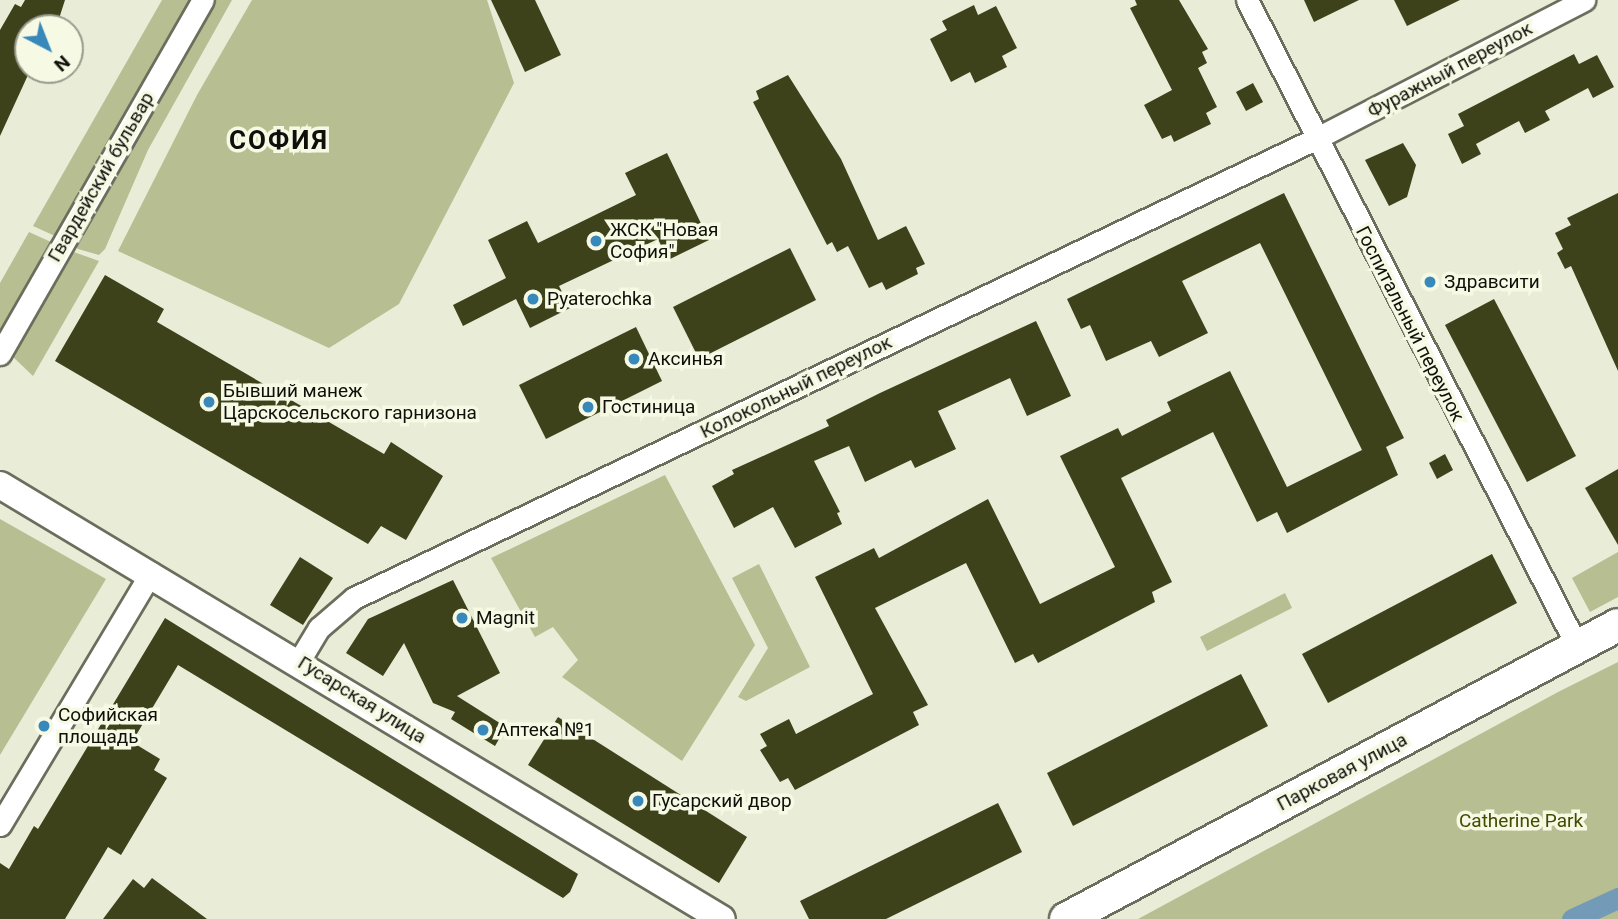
<!DOCTYPE html>
<html>
<head>
<meta charset="utf-8">
<style>
	body { margin:0 }
	#map { position:relative; width:1618px; height:919px; overflow:hidden; background:#e9edd8; font-family:Roboto,sans-serif }
	div>[style] { position:absolute }
	.green>* { inset:0; background:#b7be92 }
	.canal>* { height:21px; margin:-10.5px; padding:0 10.5px; transform-origin:10.5px; border-radius:10.5px; background:#739bb7 }
	.building>* { inset:0; background:#3d421a }
	.roads { filter:drop-shadow(2px 0 #6b6e5c) drop-shadow(-2px 0 #6b6e5c) drop-shadow(0 2px #6b6e5c) drop-shadow(0 -2px #6b6e5c) }
	.minor>* { height:21px; margin:-10.5px; padding:0 10.5px; transform-origin:10.5px; border-radius:10.5px; background:#fff }
	.tertiary>* { height:26px; margin:-13px; padding:0 13px; transform-origin:13px; border-radius:13px; background:#fff }
	.secondary>* { height:32px; margin:-16px; padding:0 16px; transform-origin:16px; border-radius:16px; background:#fff }
	.dots>* { width:19px; height:19px; translate:-50% -50%; box-sizing:border-box; border:4px solid #f6fae5; border-radius:50% }
	span { translate:-50% -50%; white-space:nowrap; text-align:center; line-height:1.15; -webkit-text-stroke:7px #f6fae5; paint-order:stroke }
	.street-label { font-size:19px; color:#0f100a }
	.poi-label { font-size:19px; color:#0f100a }
	.left { translate:0 -50%; text-align:left }
	.park-label { font-size:19px; color:#454b00 }
	.district-label { font-size:26px; color:#0f100a; font-weight:700; letter-spacing:2px }
	.north { position:absolute; left:14px; top:14px; width:70px; height:70px; box-sizing:border-box; background:#f6fae5; border:2px solid #9a9c8d; border-radius:50%; rotate:138deg; font-size:19px; font-weight:700; line-height:28px; text-align:center; color:#0f100a }
	.north::after { content:''; display:block; margin:auto; width:24px; height:32px; background:#3988ba; clip-path:polygon(50% 0,100% 100%,50% 72%,0 100%) }
</style>
</head>
<body>
<div id="map">
	<div class="green">
		<i style="clip-path:polygon(162px 0,190px 0,55px 236px,33px 226px)"></i>
		<i style="clip-path:polygon(216px 0,232px 0,148px 150px,105px 249px,99px 255px,78px 249px,75px 246px)"></i>
		<i style="clip-path:polygon(252px 0,487px 0,514px 83px,399px 304px,329px 348px,118px 251px,197px 95px)"></i>
		<i style="clip-path:polygon(29px 232px,51px 242px,0 332px,0 283px)"></i>
		<i style="clip-path:polygon(71px 251px,99px 261px,33px 376px,12px 356px)"></i>
		<i style="clip-path:polygon(665px 475px,755px 645px,682px 761px,562px 677px,578px 660px,553px 627px,535px 637px,491px 558px)"></i>
		<i style="clip-path:polygon(0 519px,106px 579px,0 755px)"></i>
		<i style="clip-path:polygon(1618px 552px,1618px 597px,1590px 612px,1572px 578px)"></i>
		<i style="clip-path:polygon(759px 564px,810px 667px,746px 701px,738px 697px,768px 648px,732px 578px)"></i>
		<i style="clip-path:polygon(1285px 593px,1292px 608px,1207px 651px,1200px 637px)"></i>
		<i style="clip-path:polygon(1618px 662px,1618px 919px,1138px 919px,1558px 692px)"></i>
	</div>
	<div class="canal">
		<i style="left:1572px;top:919px;width:51px;rotate:-24.5deg"></i>
	</div>
	<div class="building">
		<i style="clip-path:polygon(25px 0,65px 0,56px 28px,28px 28px,28px 75px,0 136px,0 30px,15px 4px,21px 7px)"></i>
		<i style="clip-path:polygon(491px 0,535px 0,561px 55px,525px 72px)"></i>
		<i style="clip-path:polygon(1135px 0,1179px 0,1208px 49px,1202px 52px,1207px 63px,1198px 68px,1217px 107px,1206px 113px,1211px 124px,1174px 142px,1171px 135px,1162px 139px,1144px 105px,1172px 90px,1130px 8px,1137px 5px)"></i>
		<i style="clip-path:polygon(1304px 0,1359px 0,1314px 22px)"></i>
		<i style="clip-path:polygon(1394px 0,1460px 0,1407px 26px)"></i>
		<i style="clip-path:polygon(974px 5px,978px 15px,996px 6px,1017px 48px,1002px 56px,1007px 67px,975px 83px,970px 72px,951px 82px,930px 39px,947px 30px,942px 21px)"></i>
		<i style="clip-path:polygon(1574px 54px,1579px 64px,1597px 55px,1614px 87px,1593px 98px,1588px 88px,1545px 111px,1550px 120px,1525px 133px,1519px 121px,1476px 144px,1481px 154px,1462px 164px,1448px 134px,1464px 126px,1458px 114px)"></i>
		<i style="clip-path:polygon(788px 75px,841px 159px,878px 240px,906px 226px,925px 264px,916px 268px,918px 274px,886px 290px,882px 282px,869px 288px,848px 246px,837px 252px,832px 242px,827px 245px,753px 102px,759px 99px,756px 91px)"></i>
		<i style="clip-path:polygon(1253px 83px,1263px 102px,1246px 111px,1236px 92px)"></i>
		<i style="clip-path:polygon(1403px 143px,1416px 165px,1407px 197px,1389px 206px,1365px 160px)"></i>
		<i style="clip-path:polygon(667px 153px,709px 240px,668px 260px,658px 239px,559px 286px,570px 308px,530px 328px,516px 299px,463px 326px,453px 305px,506px 278px,488px 240px,527px 221px,538px 243px,636px 195px,625px 173px)"></i>
		<i style="clip-path:polygon(1284px 193px,1404px 438px,1386px 447px,1398px 475px,1287px 533px,1277px 512px,1257px 522px,1213px 432px,1121px 478px,1172px 582px,1152px 592px,1155px 602px,1038px 663px,1033px 654px,1015px 663px,966px 563px,875px 608px,928px 705px,913px 712px,919px 725px,795px 790px,788px 778px,780px 782px,760px 750px,767px 746px,760px 734px,789px 719px,796px 734px,873px 694px,815px 577px,874px 548px,879px 558px,988px 499px,1040px 604px,1115px 567px,1060px 456px,1118px 428px,1122px 436px,1171px 411px,1167px 402px,1230px 371px,1287px 487px,1362px 450px,1260px 243px,1182px 281px,1208px 333px,1159px 357px,1151px 341px,1106px 361px,1090px 325px,1081px 329px,1067px 299px)"></i>
		<i style="clip-path:polygon(1618px 193px,1618px 371px,1571px 266px,1565px 269px,1557px 253px,1563px 249px,1555px 233px,1571px 225px,1567px 218px)"></i>
		<i style="clip-path:polygon(790px 248px,816px 300px,699px 359px,673px 307px)"></i>
		<i style="clip-path:polygon(105px 275px,164px 309px,157px 322px,384px 454px,391px 442px,443px 476px,406px 540px,381px 526px,368px 544px,55px 361px)"></i>
		<i style="clip-path:polygon(1494px 299px,1576px 456px,1527px 482px,1445px 325px)"></i>
		<i style="clip-path:polygon(1036px 321px,1071px 396px,1027px 416px,1010px 378px,938px 411px,956px 449px,915px 468px,911px 460px,865px 482px,849px 446px,814px 461px,840px 512px,837px 513px,842px 524px,795px 548px,773px 507px,734px 528px,712px 486px,734px 474px,732px 470px,829px 426px,826px 420px,880px 393px)"></i>
		<i style="clip-path:polygon(636px 327px,662px 381px,546px 439px,519px 385px)"></i>
		<i style="clip-path:polygon(1445px 454px,1453px 470px,1437px 479px,1429px 463px)"></i>
		<i style="clip-path:polygon(1618px 469px,1618px 545px,1585px 488px)"></i>
		<i style="clip-path:polygon(1492px 554px,1517px 603px,1328px 703px,1302px 654px)"></i>
		<i style="clip-path:polygon(300px 557px,333px 578px,303px 625px,270px 605px)"></i>
		<i style="clip-path:polygon(453px 580px,500px 673px,457px 696px,506px 727px,495px 746px,451px 719px,455px 712px,433px 703px,404px 643px,383px 676px,346px 653px,368px 619px)"></i>
		<i style="clip-path:polygon(165px 618px,578px 874px,570px 892px,563px 898px,178px 665px,132px 742px,160px 759px,154px 770px,167px 778px,121px 855px,108px 847px,65px 919px,0 919px,0 863px,9px 869px,34px 826px,38px 829px)"></i>
		<i style="clip-path:polygon(1241px 674px,1268px 726px,1073px 826px,1047px 773px)"></i>
		<i style="clip-path:polygon(558px 717px,747px 837px,719px 883px,528px 765px)"></i>
		<i style="clip-path:polygon(998px 803px,1022px 852px,886px 919px,809px 919px,800px 901px)"></i>
		<i style="clip-path:polygon(152px 878px,207px 919px,103px 919px,133px 879px,144px 888px)"></i>
	</div>
	<div class="roads">
		<div class="minor">
			<i style="left:1247px;top:0;width:725px;rotate:62.94deg"></i>
			<i style="left:0;top:354px;width:408px;rotate:-60.2deg"></i>
			<i style="left:299px;top:661px;width:39px;rotate:-59deg"></i>
			<i style="left:319px;top:628px;width:46px;rotate:-40.6deg"></i>
			<i style="left:354px;top:598px;width:1065px;rotate:-25.53deg"></i>
			<i style="left:1315px;top:139px;width:303px;rotate:-27.3deg"></i>
			<i style="left:0;top:825px;width:294px;rotate:-59.1deg"></i>
		</div>
		<div class="tertiary">
			<i style="left:0;top:485px;width:842px;rotate:31.01deg"></i>
		</div>
		<div class="secondary">
			<i style="left:1066px;top:919px;width:625px;rotate:-28.04deg"></i>
		</div>
	</div>
	<div class="dots">
		<i style="left:596px;top:241px;background:#3988ba"></i>
		<i style="left:1430px;top:282px;background:#3988ba"></i>
		<i style="left:533px;top:299px;background:#3988ba"></i>
		<i style="left:634px;top:359px;background:#3988ba"></i>
		<i style="left:209px;top:402px;background:#3988ba"></i>
		<i style="left:588px;top:407px;background:#3988ba"></i>
		<i style="left:462px;top:618px;background:#3988ba"></i>
		<i style="left:44px;top:726px;background:#3988ba"></i>
		<i style="left:483px;top:730px;background:#3988ba"></i>
		<i style="left:638px;top:801px;background:#3988ba"></i>
	</div>
	<div class="street-label">
		<span style="left:1450px;top:70px;rotate:-28deg">Фуражный переулок</span>
		<span style="left:101px;top:177px;rotate:-60deg">Гвардейский бульвар</span>
		<span style="left:1410px;top:324px;rotate:63deg">Госпитальный переулок</span>
		<span style="left:796px;top:387px;rotate:-26deg">Колокольный переулок</span>
		<span style="left:362px;top:700px;rotate:32deg">Гусарская улица</span>
		<span style="left:1342px;top:772px;rotate:-28deg">Парковая улица</span>
	</div>
	<div class="poi-label">
		<span class="left" style="left:610px;top:241px">ЖСК "Новая<br>София"</span>
		<span class="left" style="left:1444px;top:282px">Здравсити</span>
		<span class="left" style="left:547px;top:299px">Pyaterochka</span>
		<span class="left" style="left:648px;top:359px">Аксинья</span>
		<span class="left" style="left:223px;top:402px">Бывший манеж<br>Царскосельского гарнизона</span>
		<span class="left" style="left:602px;top:407px">Гостиница</span>
		<span class="left" style="left:476px;top:618px">Magnit</span>
		<span class="left" style="left:58px;top:726px">Софийская<br>площадь</span>
		<span class="left" style="left:497px;top:730px">Аптека №1</span>
		<span class="left" style="left:652px;top:801px">Гусарский двор</span>
	</div>
	<div class="park-label">
		<span style="left:1521px;top:821px">Catherine Park</span>
	</div>
	<div class="district-label">
		<span style="left:279px;top:141px">СОФИЯ</span>
	</div>
	<div class="north">N</div>
</div>
</body>
</html>
